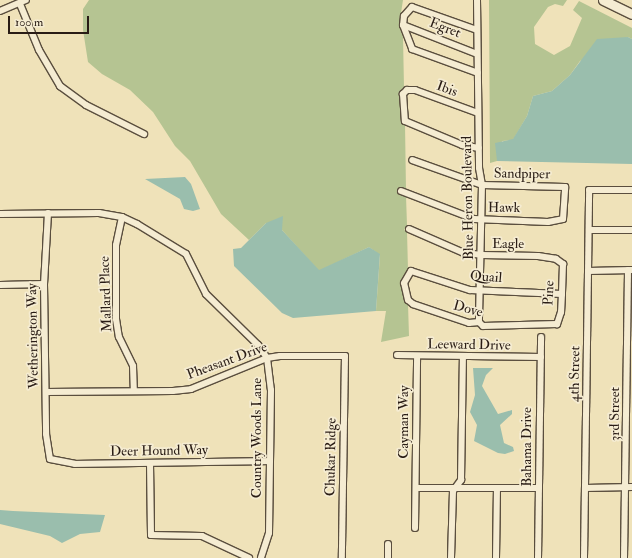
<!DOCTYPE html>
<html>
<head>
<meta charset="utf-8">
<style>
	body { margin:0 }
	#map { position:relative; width:632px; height:558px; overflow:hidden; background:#efe2b9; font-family:"IM FELL Double Pica",serif }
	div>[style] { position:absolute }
	.green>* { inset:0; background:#b5c492 }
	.water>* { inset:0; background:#9abead }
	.roads { filter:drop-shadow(1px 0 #5a4e3e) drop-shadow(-1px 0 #5a4e3e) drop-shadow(0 1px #5a4e3e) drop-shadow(0 -1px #5a4e3e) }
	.street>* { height:6px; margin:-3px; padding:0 3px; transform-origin:3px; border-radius:3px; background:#f5ecd2 }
	.secondary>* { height:9px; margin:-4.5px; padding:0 4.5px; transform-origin:4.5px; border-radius:4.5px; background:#f5ecd2 }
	span { translate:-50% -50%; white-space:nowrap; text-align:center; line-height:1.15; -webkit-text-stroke:3.5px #f5ecd2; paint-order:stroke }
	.street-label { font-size:14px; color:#291c15 }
	.scale { position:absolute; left:8px; top:16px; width:81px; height:18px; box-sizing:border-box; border:2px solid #291c15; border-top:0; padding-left:5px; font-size:12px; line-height:14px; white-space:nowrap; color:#291c15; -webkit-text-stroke:3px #f5ecd2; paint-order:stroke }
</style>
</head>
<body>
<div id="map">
	<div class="green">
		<i style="clip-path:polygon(89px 0,403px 0,399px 26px,403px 37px,404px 87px,400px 94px,401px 122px,405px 124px,406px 190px,399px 187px,397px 192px,406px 196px,407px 225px,404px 230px,407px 231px,408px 270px,401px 284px,405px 301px,408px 304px,409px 336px,381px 342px,386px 311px,376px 311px,380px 255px,369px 247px,319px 271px,282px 230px,266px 223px,249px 240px,221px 214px,190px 161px,175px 146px,153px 112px,130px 90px,102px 74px,88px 62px,83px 30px,83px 9px)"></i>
		<i style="clip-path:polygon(489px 0,567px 0,563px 6px,555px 4px,548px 7px,534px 27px,535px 44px,554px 55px,570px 46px,582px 18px,573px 10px,579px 1px,632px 28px,632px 39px,628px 37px,580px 61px,570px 75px,552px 91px,533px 96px,527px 116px,513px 140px,502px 141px,497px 161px,490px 163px)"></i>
	</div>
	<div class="water">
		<i style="clip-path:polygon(628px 37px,632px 39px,632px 164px,497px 161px,495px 143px,513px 139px,527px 116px,533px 96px,552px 91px,570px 75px,597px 39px)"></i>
		<i style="clip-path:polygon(185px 177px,191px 184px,200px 209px,193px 211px,184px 209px,180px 199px,145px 179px)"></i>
		<i style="clip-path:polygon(283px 216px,282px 230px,319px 270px,369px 247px,380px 254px,376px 311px,293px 318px,282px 313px,234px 266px,233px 249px,241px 248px,266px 223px)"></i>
		<i style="clip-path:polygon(473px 368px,493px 368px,486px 375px,482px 386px,498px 414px,512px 410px,512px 414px,500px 425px,504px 443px,513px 447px,514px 451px,505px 454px,498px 453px,474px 441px,477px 425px,470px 412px,475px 395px)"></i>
		<i style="clip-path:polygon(0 510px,13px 511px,105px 515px,100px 532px,80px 534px,62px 543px,50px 536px,0 524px)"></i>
	</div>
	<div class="roads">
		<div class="street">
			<i style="left:477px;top:0;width:168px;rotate:89.3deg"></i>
			<i style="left:479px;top:168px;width:17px;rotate:80deg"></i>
			<i style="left:482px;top:185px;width:137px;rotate:91.3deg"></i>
			<i style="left:20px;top:4px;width:50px;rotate:67.6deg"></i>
			<i style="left:39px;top:50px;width:42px;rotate:59.7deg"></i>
			<i style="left:60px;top:86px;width:32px;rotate:36deg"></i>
			<i style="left:86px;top:105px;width:65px;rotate:26.6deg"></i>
			<i style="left:0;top:11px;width:28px;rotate:-23deg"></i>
			<i style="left:403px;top:25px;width:79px;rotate:21.4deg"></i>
			<i style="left:477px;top:30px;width:69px;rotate:-160.5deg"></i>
			<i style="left:412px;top:7px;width:12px;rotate:132deg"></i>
			<i style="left:404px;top:16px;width:9px;rotate:96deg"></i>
			<i style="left:403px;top:25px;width:26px;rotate:69deg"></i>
			<i style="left:412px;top:49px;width:70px;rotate:20deg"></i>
			<i style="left:478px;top:113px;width:67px;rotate:-159.9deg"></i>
			<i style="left:415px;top:90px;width:8px;rotate:180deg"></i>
			<i style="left:407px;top:90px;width:6px;rotate:135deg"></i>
			<i style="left:403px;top:94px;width:27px;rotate:86deg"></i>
			<i style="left:405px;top:121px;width:62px;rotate:22.8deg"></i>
			<i style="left:462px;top:145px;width:17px;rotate:10deg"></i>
			<i style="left:401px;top:191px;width:78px;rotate:21deg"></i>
			<i style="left:474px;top:219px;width:74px;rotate:2.3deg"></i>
			<i style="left:548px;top:222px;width:15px;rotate:-11deg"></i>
			<i style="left:563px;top:219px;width:32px;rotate:-86deg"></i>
			<i style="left:565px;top:187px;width:83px;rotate:-178.6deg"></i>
			<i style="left:482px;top:185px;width:74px;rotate:-160.3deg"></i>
			<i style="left:48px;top:213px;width:71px;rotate:93.2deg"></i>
			<i style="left:44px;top:284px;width:150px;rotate:89.2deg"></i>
			<i style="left:46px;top:434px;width:25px;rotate:81deg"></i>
			<i style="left:50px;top:459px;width:25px;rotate:11deg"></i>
			<i style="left:75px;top:464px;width:195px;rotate:-0.9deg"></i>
			<i style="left:0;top:214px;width:99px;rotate:-0.6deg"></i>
			<i style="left:99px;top:213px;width:23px;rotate:10deg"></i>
			<i style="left:122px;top:217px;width:17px;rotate:25deg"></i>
			<i style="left:137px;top:224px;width:57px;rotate:31.5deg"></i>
			<i style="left:186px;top:254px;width:45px;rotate:63.4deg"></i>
			<i style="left:206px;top:294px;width:73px;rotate:44.4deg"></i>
			<i style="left:258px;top:345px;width:16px;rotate:55deg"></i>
			<i style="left:267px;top:358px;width:32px;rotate:83deg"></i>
			<i style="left:271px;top:390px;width:143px;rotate:90.8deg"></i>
			<i style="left:269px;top:533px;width:26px;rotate:108deg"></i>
			<i style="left:122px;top:217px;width:29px;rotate:102deg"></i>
			<i style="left:116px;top:245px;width:74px;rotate:90deg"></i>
			<i style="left:116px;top:319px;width:18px;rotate:81deg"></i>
			<i style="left:119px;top:337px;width:32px;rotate:64deg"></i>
			<i style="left:133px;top:366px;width:25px;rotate:88deg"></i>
			<i style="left:409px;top:229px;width:60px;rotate:23.6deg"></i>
			<i style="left:464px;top:253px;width:18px;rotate:6deg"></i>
			<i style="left:482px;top:255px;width:56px;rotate:1deg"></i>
			<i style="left:538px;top:256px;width:18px;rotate:9deg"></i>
			<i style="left:556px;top:259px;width:9px;rotate:36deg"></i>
			<i style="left:563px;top:264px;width:30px;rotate:92deg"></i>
			<i style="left:562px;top:294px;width:18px;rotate:93deg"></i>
			<i style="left:561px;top:312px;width:13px;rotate:108deg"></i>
			<i style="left:557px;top:324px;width:74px;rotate:178.5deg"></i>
			<i style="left:483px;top:326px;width:6px;rotate:-135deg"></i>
			<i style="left:479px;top:322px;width:10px;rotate:174deg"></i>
			<i style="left:469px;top:323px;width:59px;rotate:-161.3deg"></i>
			<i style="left:413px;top:304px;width:6px;rotate:-141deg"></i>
			<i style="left:408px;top:300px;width:17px;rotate:-103deg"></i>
			<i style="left:404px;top:283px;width:14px;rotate:-60deg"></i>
			<i style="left:411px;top:271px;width:62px;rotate:17.9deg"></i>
			<i style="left:470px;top:290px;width:92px;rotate:2.5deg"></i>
			<i style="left:590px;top:230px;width:42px"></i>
			<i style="left:588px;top:271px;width:44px;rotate:-1.3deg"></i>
			<i style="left:0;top:285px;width:44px;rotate:-1.3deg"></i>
			<i style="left:397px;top:355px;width:144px;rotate:0.8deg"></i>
			<i style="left:46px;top:392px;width:127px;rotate:-0.5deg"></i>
			<i style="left:173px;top:391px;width:18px;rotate:-6deg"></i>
			<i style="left:191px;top:389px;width:82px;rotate:-22.2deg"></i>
			<i style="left:267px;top:358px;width:13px;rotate:-9deg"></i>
			<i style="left:280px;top:356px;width:65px"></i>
			<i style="left:345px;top:356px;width:202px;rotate:90.9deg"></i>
			<i style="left:150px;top:463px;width:72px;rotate:89.2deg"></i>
			<i style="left:151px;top:535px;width:51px;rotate:1.1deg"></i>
			<i style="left:202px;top:536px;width:52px;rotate:25.1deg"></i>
			<i style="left:416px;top:488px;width:123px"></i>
			<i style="left:585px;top:488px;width:47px;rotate:-1.2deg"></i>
			<i style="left:415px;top:528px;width:172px;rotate:-89.3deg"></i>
			<i style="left:388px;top:558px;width:14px;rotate:-90deg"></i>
			<i style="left:451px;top:558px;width:67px;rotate:-88.3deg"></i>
			<i style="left:453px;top:491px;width:14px;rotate:-54deg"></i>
			<i style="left:461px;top:480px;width:123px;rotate:-89.1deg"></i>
			<i style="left:496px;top:558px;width:69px;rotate:-89.2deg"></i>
			<i style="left:538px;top:558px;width:221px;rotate:-89.2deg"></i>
			<i style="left:584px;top:558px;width:368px;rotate:-89.2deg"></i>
			<i style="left:589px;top:190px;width:43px"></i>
			<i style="left:624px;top:558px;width:288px;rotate:-89.2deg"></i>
		</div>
		<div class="secondary">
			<i style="left:603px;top:0;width:32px;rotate:26deg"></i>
		</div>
	</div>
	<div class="street-label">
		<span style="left:445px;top:28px;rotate:21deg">Egret</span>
		<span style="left:447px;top:89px;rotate:20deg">Ibis</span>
		<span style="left:522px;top:174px;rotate:1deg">Sandpiper</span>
		<span style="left:468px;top:198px;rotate:-91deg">Blue Heron Boulevard</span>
		<span style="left:504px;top:208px;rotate:1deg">Hawk</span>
		<span style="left:508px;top:244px">Eagle</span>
		<span style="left:486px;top:277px;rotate:4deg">Quail</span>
		<span style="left:549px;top:293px;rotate:-87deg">Pine</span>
		<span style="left:106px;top:294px;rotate:-92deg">Mallard Place</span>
		<span style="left:468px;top:309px;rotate:15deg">Dove</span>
		<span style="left:33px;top:336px;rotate:-91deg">Wetherington Way</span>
		<span style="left:469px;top:345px;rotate:1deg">Leeward Drive</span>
		<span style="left:227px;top:361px;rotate:-20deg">Pheasant Drive</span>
		<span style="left:575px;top:374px;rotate:-89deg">4th Street</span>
		<span style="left:615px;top:414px;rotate:-90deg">3rd Street</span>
		<span style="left:404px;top:422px;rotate:-90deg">Cayman Way</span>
		<span style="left:257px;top:438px;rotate:-90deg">Country Woods Lane</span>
		<span style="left:527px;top:447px;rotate:-90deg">Bahama Drive</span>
		<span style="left:159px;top:451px;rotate:-1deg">Deer Hound Way</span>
		<span style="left:331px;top:457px;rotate:-89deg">Chukar Ridge</span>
	</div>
	<div class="scale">100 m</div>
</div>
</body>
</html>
